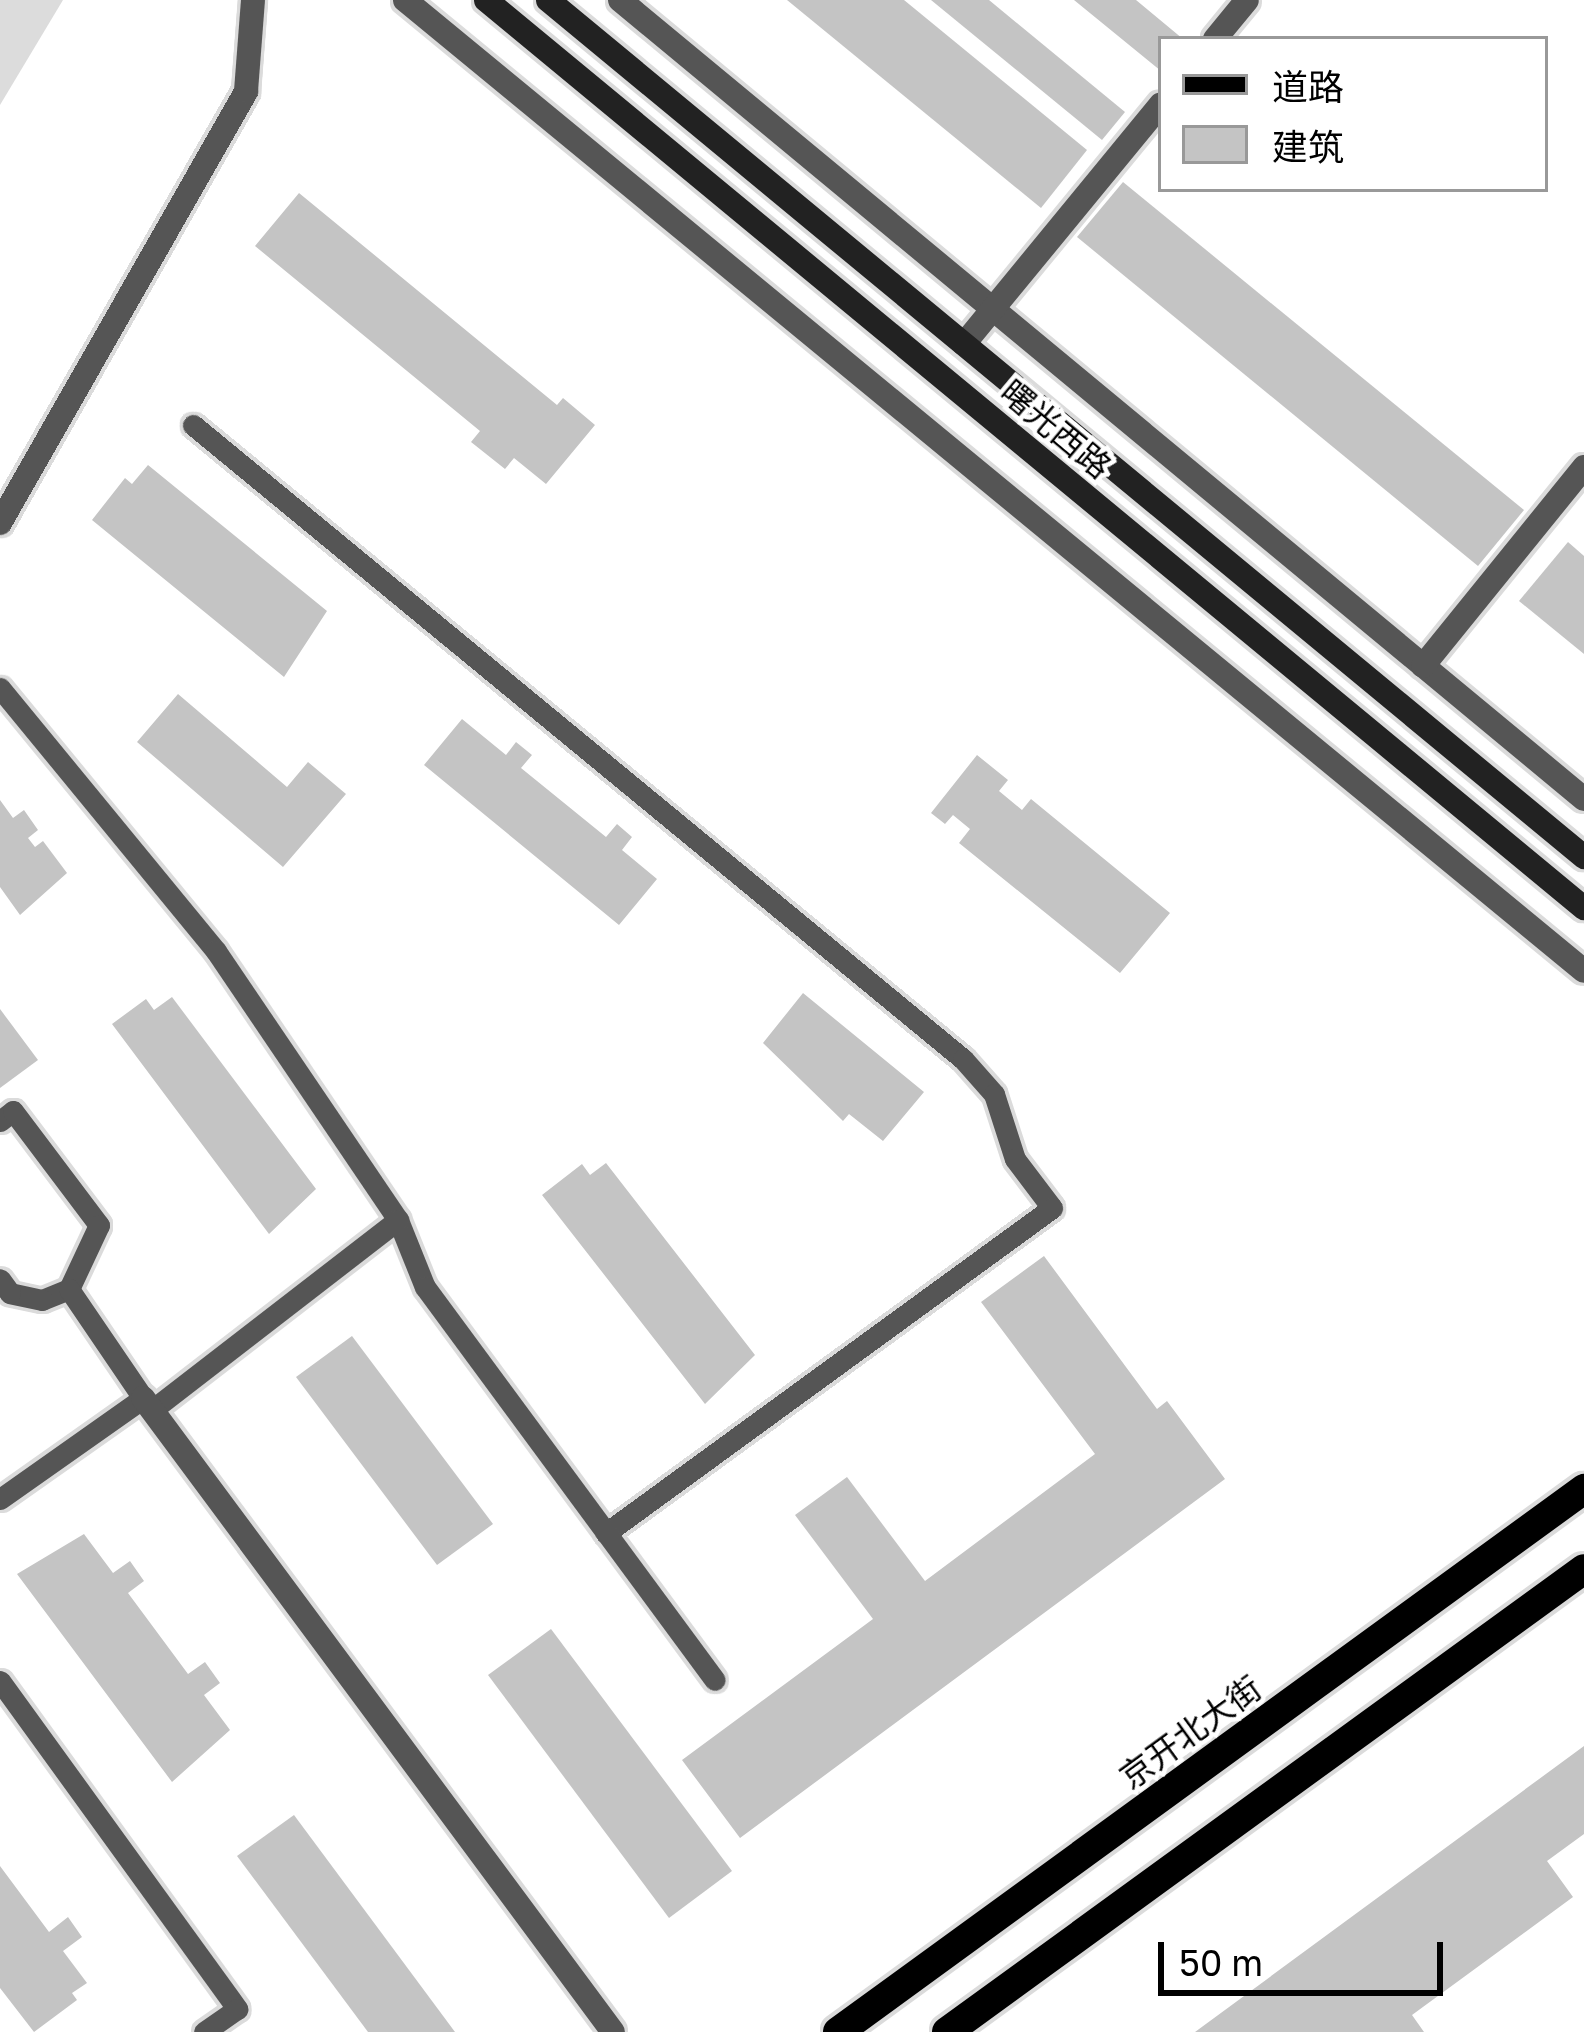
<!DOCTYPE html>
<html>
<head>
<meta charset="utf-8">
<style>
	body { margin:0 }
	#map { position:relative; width:1584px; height:2032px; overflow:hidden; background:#fff; font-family:"Golos Text","Noto Sans SC",sans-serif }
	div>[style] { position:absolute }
	.green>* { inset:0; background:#dcdcdc }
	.building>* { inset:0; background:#c4c4c4 }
	.roads { filter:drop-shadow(3px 0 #dbdbdb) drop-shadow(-3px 0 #dbdbdb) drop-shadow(0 3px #dbdbdb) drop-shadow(0 -3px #dbdbdb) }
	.service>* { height:21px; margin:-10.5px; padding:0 10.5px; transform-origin:10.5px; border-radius:10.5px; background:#555 }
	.minor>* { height:24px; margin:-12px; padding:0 12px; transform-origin:12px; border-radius:12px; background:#555 }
	.secondary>* { height:24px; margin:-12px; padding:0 12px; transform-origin:12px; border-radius:12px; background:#222 }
	.primary>* { height:30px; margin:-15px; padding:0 15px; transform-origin:15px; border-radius:15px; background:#000 }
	span { translate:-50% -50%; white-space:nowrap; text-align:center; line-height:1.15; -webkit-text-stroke:9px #fff; paint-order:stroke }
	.street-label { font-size:33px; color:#000 }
	.legend { position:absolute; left:1158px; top:36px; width:390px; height:156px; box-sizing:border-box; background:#fff; border:3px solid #999; margin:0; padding:15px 21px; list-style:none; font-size:36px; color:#000 }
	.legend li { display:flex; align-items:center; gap:24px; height:60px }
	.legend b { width:60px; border:3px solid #999 }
	.scale { position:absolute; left:1158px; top:1942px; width:285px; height:54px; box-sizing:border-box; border:6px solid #000; border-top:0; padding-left:15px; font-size:36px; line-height:42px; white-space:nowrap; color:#000; -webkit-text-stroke:9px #fff; paint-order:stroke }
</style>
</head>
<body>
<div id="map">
	<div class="green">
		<i style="clip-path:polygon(0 0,63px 0,0 105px)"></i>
	</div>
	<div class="building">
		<i style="clip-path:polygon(787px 0,904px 0,1087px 150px,1041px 208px)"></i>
		<i style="clip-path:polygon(931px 0,989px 0,1125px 112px,1102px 140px)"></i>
		<i style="clip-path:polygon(1074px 0,1136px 0,1183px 39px,1161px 39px,1161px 71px)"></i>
		<i style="clip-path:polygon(1123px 182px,1524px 510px,1478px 566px,1077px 237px)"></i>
		<i style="clip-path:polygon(299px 193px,557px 405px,563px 398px,595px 425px,546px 484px,514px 458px,505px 469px,471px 442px,480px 431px,255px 246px)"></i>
		<i style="clip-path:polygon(148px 465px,327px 611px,284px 677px,92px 520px,125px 478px,132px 484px)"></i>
		<i style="clip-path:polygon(1568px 542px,1584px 556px,1584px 654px,1519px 601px)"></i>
		<i style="clip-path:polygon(178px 694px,287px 787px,308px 762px,346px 794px,283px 867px,137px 742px)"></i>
		<i style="clip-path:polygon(462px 719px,506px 755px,516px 742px,532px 755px,521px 768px,606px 837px,617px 824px,632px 837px,622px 850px,657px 879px,619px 925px,424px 765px)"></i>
		<i style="clip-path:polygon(977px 755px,1008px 780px,999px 791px,1022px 810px,1031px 799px,1170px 913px,1120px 973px,959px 843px,970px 829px,953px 815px,945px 824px,931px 813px)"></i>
		<i style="clip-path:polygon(0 800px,13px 818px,24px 810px,38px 830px,28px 838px,35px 847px,43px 841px,67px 873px,20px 915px,0 887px)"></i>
		<i style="clip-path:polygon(803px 993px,924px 1092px,883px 1141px,849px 1114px,843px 1121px,763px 1043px)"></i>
		<i style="clip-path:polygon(172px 997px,316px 1189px,269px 1234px,112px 1024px,146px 999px,154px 1010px)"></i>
		<i style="clip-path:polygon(0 1009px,38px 1060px,0 1088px)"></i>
		<i style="clip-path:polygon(606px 1163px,755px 1355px,705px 1404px,542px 1195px,582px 1164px,590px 1175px)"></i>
		<i style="clip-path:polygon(1044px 1256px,1157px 1409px,1167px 1401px,1225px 1479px,740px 1838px,682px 1760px,873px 1619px,795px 1515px,847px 1477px,925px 1581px,1095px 1454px,981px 1302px)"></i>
		<i style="clip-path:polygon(352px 1336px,493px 1524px,437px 1565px,296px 1377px)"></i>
		<i style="clip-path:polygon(84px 1534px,113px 1573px,130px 1561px,144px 1581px,128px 1593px,188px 1674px,205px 1662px,220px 1683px,204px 1695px,230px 1730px,172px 1782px,17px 1574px)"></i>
		<i style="clip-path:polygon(551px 1629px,732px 1871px,669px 1918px,488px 1675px)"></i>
		<i style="clip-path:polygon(1584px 1746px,1584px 1834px,1547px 1861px,1573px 1897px,1412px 2015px,1424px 2032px,1195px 2032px)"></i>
		<i style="clip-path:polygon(294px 1815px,455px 2032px,368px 2032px,237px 1856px)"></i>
		<i style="clip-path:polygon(0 1866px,49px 1932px,68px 1917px,82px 1937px,63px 1951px,87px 1983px,72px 1993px,77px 2000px,34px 2032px,0 1988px)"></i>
	</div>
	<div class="roads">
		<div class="service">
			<i style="left:193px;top:425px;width:997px;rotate:39.47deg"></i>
			<i style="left:963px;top:1059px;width:47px;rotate:48.5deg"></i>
			<i style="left:994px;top:1094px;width:68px;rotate:72.1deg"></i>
			<i style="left:1015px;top:1159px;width:61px;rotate:52.9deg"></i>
			<i style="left:1052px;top:1208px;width:552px;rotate:143.92deg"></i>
			<i style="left:0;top:688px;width:340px;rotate:50.6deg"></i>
			<i style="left:216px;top:951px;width:325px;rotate:55.9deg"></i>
			<i style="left:398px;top:1220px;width:72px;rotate:68.1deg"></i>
			<i style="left:425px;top:1287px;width:488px;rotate:53.6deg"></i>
			<i style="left:0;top:1121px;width:16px;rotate:-38deg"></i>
			<i style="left:13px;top:1111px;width:143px;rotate:53deg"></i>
			<i style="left:99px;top:1225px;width:71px;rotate:115.1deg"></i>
			<i style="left:69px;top:1289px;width:29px;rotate:158deg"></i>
			<i style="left:42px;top:1300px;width:33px;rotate:-168deg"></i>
			<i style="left:10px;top:1293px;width:17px;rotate:-126deg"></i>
			<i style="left:152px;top:1410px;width:311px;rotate:-37.7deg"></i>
			<i style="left:0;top:1499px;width:175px;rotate:-35.2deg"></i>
			<i style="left:143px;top:1398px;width:132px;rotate:-124.2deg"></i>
			<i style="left:0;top:1681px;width:405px;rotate:54.1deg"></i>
			<i style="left:237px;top:2009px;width:40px;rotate:145.1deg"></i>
		</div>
		<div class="minor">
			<i style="left:405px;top:0;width:1527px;rotate:39.47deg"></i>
			<i style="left:620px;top:0;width:1252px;rotate:39.65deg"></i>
			<i style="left:1215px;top:39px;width:50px;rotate:-50.6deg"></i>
			<i style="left:964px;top:344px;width:310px;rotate:-50.6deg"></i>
			<i style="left:0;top:523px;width:497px;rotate:-60.3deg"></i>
			<i style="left:246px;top:91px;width:91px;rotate:-85.6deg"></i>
			<i style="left:1423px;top:666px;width:256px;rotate:-51deg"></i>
			<i style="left:143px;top:1398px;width:789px;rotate:53.45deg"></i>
		</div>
		<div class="secondary">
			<i style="left:486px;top:0;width:1425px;rotate:39.59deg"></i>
			<i style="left:548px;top:0;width:1345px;rotate:39.6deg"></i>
		</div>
		<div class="primary">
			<i style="left:838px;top:2032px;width:923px;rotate:-36.05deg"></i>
			<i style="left:947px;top:2032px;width:787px;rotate:-36.01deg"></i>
		</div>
	</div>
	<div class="street-label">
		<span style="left:1056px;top:429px;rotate:40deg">曙光西路</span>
		<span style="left:1190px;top:1732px;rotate:-36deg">京开北大街</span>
	</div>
	<ul class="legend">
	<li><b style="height:15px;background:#000"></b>道路</li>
	<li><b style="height:33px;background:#c4c4c4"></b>建筑</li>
	</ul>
	<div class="scale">50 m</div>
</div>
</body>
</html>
